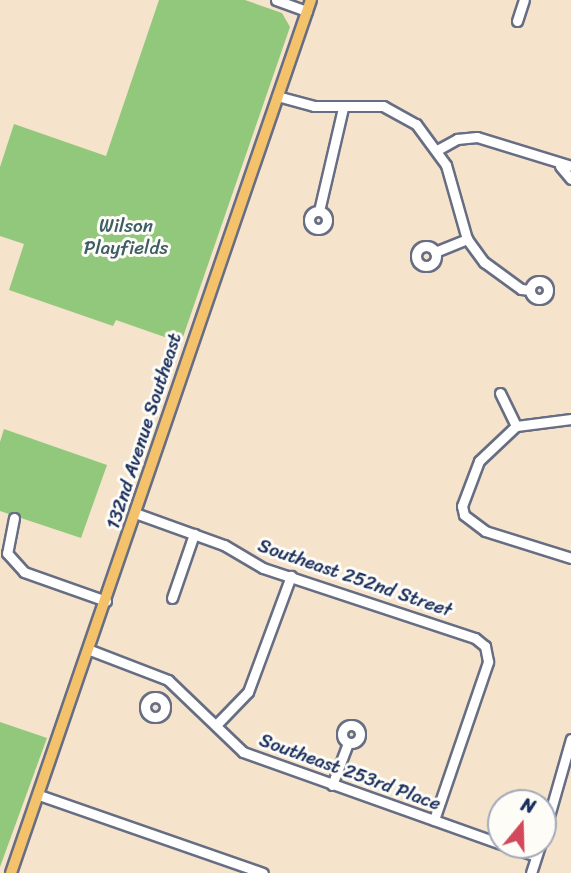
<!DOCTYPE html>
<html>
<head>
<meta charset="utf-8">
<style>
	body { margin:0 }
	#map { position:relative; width:571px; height:873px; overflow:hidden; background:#f5e4cb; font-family:Sriracha,sans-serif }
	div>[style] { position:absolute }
	.green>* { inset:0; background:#91c87b }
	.roads { filter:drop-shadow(2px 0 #676e84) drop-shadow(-2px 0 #676e84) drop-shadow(0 2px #676e84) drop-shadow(0 -2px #676e84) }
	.minor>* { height:9px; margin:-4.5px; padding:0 4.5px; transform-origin:4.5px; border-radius:4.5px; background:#fff }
	.minor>.ring { margin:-4.5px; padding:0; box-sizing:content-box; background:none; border:9px solid #fff; border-radius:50% }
	.major>* { height:10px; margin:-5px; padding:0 5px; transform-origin:5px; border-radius:5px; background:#f4c26a }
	span { translate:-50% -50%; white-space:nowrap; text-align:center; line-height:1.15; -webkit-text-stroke:6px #fdfcf7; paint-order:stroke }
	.park-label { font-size:19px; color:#3e5d67 }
	.street-label { font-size:19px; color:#1b2f5e }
	.north { position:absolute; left:487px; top:789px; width:70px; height:70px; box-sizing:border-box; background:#fdfcf7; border:2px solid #a3aaba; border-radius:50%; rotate:19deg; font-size:19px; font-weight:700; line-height:28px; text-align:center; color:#1b2f5e }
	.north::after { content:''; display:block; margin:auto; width:24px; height:32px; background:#d1495b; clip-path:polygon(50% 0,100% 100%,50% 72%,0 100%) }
</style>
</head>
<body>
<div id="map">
	<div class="green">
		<i style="clip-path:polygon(159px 0,245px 0,282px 13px,290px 27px,183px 337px,176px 341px,116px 320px,113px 326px,9px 290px,24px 244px,0 236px,0 167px,14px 124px,106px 156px)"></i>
		<i style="clip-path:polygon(4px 429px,107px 465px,81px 538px,0 511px,0 442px)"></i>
		<i style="clip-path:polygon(0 722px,47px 738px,0 867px)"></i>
	</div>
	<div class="roads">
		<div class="minor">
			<i style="left:276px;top:0;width:33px;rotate:20deg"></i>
			<i style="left:517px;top:21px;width:22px;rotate:-72deg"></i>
			<i style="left:277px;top:96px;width:38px;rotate:15deg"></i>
			<i style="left:314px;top:106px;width:69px"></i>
			<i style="left:383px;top:106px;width:38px;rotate:29deg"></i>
			<i style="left:416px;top:124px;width:51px;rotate:53.8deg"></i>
			<i style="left:446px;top:165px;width:77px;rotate:74.2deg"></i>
			<i style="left:467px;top:239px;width:29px;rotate:54deg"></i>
			<i style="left:484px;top:262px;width:46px;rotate:36.1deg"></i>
			<i style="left:521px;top:289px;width:9px;rotate:6deg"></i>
			<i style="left:439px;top:149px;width:21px;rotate:-29deg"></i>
			<i style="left:457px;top:139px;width:20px;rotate:-6deg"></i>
			<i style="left:477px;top:137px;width:98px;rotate:17.1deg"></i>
			<i style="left:560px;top:166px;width:17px;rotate:50deg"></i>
			<i style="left:319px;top:211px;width:106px;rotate:-76.9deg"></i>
			<i class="ring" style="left:309px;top:211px;width:9px;height:9px"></i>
			<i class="ring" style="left:416px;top:246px;width:11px;height:11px"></i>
			<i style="left:435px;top:252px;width:35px;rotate:-22deg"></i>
			<i class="ring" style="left:530px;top:281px;width:9px;height:9px"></i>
			<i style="left:500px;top:393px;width:37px;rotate:64deg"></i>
			<i style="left:571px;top:419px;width:55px;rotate:172.7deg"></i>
			<i style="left:516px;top:426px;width:51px;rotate:136.6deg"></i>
			<i style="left:479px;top:461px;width:48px;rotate:110.7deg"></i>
			<i style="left:462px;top:506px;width:9px;rotate:77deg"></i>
			<i style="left:464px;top:515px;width:26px;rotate:37deg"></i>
			<i style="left:485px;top:531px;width:90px;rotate:17.4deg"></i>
			<i style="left:135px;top:513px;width:95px;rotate:19.8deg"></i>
			<i style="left:224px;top:545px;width:45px;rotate:30.5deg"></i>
			<i style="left:263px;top:568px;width:223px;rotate:18.3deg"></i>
			<i style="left:475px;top:638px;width:13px;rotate:39deg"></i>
			<i style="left:485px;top:646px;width:16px;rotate:79deg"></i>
			<i style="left:488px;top:662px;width:167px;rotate:108.9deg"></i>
			<i style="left:14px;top:518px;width:36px;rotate:101deg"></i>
			<i style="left:7px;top:553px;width:25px;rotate:48deg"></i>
			<i style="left:24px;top:572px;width:87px;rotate:19.5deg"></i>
			<i style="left:172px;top:598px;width:68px;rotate:-71deg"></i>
			<i style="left:90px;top:650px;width:84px;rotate:21deg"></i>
			<i style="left:168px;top:680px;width:104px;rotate:43.8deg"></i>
			<i style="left:243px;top:752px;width:274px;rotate:19.6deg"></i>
			<i class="ring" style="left:145px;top:697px;width:11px;height:11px"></i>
			<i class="ring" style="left:342px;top:725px;width:9px;height:9px"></i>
			<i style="left:216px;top:725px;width:46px;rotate:-45.9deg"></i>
			<i style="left:248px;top:692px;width:124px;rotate:-69.7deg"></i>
			<i style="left:332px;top:785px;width:45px;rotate:-69.1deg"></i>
			<i style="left:39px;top:795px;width:237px;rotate:19.2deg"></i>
			<i style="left:543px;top:837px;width:102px;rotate:-74.1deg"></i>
			<i style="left:504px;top:845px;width:34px;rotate:19deg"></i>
			<i style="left:531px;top:873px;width:29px;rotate:-72deg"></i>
		</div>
		<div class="major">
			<i style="left:11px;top:873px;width:923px;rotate:-71.04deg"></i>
		</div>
	</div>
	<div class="park-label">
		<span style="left:126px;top:237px">Wilson<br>Playfields</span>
	</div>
	<div class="street-label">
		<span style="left:144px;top:431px;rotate:-72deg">132nd Avenue Southeast</span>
		<span style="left:355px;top:578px;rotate:19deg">Southeast 252nd Street</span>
		<span style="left:350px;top:772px;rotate:20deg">Southeast 253rd Place</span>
	</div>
	<div class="north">N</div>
</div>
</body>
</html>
